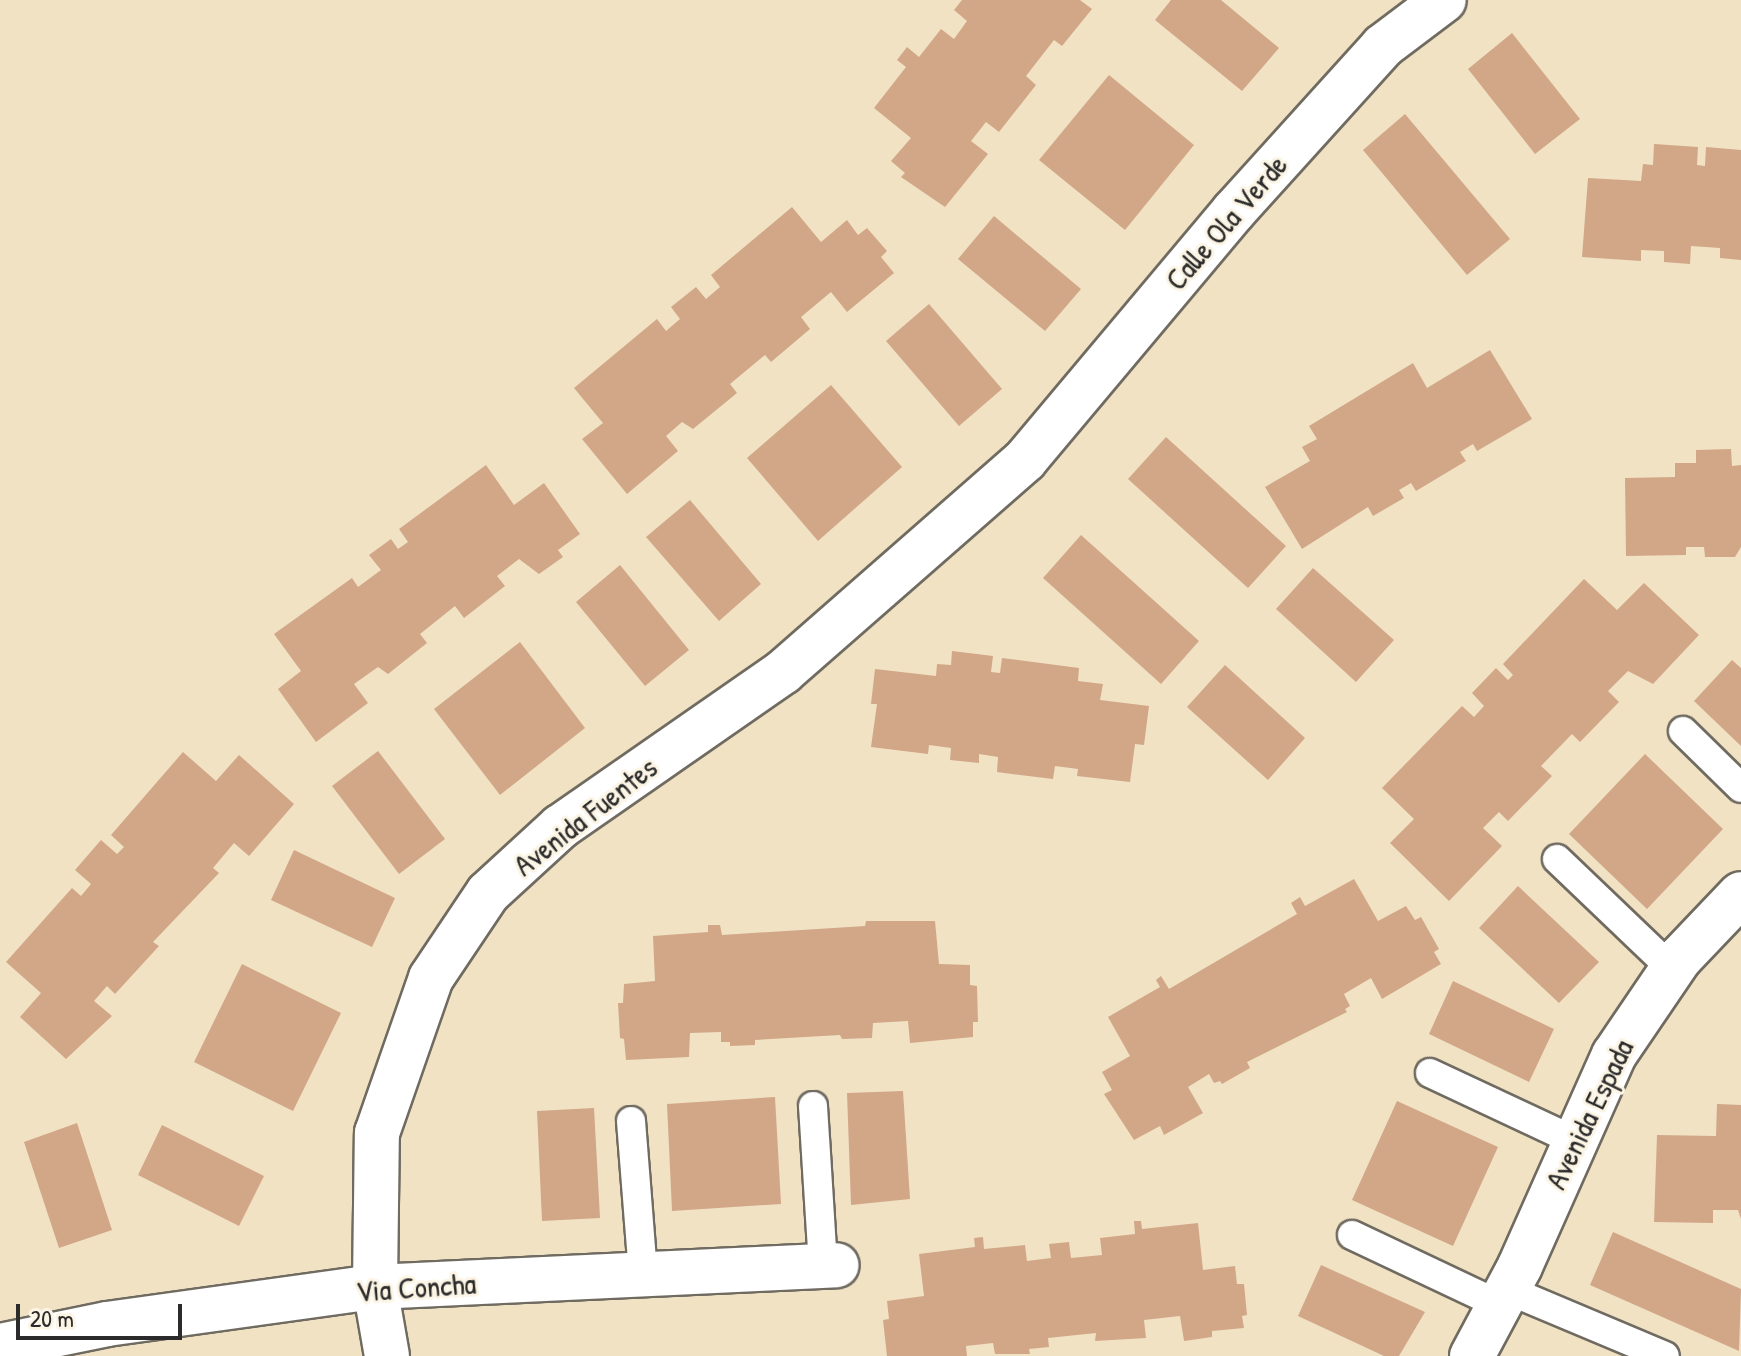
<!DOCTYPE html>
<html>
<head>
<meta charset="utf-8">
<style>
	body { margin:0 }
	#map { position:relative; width:1741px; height:1356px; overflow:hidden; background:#f1e2c4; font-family:"Patrick Hand",sans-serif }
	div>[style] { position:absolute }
	.building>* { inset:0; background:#d1a787 }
	.roads { filter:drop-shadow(2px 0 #706b61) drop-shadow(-2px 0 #706b61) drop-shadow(0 2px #706b61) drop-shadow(0 -2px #706b61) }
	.lane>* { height:28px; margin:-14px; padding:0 14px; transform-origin:14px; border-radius:14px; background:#fff }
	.street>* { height:44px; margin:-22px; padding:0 22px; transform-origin:22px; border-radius:22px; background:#fff }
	span { translate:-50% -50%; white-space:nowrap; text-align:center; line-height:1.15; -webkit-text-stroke:6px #fcf5e5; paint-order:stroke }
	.street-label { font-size:30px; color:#2b2b2b }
	.scale { position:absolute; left:16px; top:1304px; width:166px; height:36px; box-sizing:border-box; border:4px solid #2b2b2b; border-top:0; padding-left:10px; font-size:24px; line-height:28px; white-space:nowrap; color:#2b2b2b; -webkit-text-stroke:6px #fcf5e5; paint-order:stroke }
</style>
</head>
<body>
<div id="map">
	<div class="building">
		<i style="clip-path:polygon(962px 0,1080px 0,1092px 9px,1062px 46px,1054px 40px,1026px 76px,1036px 85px,999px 132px,986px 122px,971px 141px,988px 154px,945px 207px,901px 177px,905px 173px,891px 161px,911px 138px,874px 108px,906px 67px,897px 60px,907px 47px,919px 57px,941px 29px,954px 39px,967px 21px,954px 10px)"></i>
		<i style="clip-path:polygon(1171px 0,1221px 0,1279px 48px,1242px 91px,1155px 20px)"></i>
		<i style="clip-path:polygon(1512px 33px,1580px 119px,1535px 154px,1468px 69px)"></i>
		<i style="clip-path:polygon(1109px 75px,1194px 145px,1125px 230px,1039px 160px)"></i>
		<i style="clip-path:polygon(1405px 114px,1510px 239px,1467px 275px,1363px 150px)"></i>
		<i style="clip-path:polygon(1654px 144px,1698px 147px,1697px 165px,1705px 166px,1706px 147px,1741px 150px,1741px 260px,1720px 258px,1720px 248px,1691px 246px,1690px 264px,1664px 262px,1664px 251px,1641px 250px,1641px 261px,1582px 257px,1588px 178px,1641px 181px,1643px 164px,1653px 165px)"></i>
		<i style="clip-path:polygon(792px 207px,821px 242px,847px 220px,858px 235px,867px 228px,887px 251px,881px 257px,894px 273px,847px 312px,831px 292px,801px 317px,810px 329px,771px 362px,765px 355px,730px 384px,737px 393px,693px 429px,682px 422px,666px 436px,678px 451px,627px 494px,582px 439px,603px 423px,574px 388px,657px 319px,666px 331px,680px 319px,671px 307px,696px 287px,706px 299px,720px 287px,711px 275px)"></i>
		<i style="clip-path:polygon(994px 216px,1081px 289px,1045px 331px,958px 259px)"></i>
		<i style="clip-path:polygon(929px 304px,1002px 389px,959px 426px,886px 341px)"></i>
		<i style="clip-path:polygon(1490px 350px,1532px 419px,1477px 451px,1473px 444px,1460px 452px,1466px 461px,1416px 491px,1411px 483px,1399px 490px,1404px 498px,1373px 516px,1368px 507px,1302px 549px,1265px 487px,1310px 461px,1302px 447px,1317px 439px,1309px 426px,1413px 363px,1427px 388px)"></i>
		<i style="clip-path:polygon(831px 385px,902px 467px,818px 541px,747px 458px)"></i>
		<i style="clip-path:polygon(1166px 437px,1286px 546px,1248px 588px,1128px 479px)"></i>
		<i style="clip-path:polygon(1731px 449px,1732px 466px,1741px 465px,1741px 547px,1735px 557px,1705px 557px,1704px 547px,1686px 547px,1686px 555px,1626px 556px,1625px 478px,1675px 477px,1675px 463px,1696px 463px,1696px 450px)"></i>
		<i style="clip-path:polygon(486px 465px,514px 505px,544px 483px,580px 534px,558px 550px,563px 557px,539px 574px,519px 559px,497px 576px,505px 586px,464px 618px,455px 606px,420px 634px,427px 643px,388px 674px,378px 667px,354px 684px,368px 703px,316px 742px,278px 689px,301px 671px,274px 634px,352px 578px,358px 587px,381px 570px,369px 555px,391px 539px,398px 549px,408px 542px,399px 529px)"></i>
		<i style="clip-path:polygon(690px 500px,761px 584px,719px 621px,646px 537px)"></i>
		<i style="clip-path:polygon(1081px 535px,1199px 641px,1161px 684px,1043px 578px)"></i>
		<i style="clip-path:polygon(620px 565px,689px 650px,645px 686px,576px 602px)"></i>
		<i style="clip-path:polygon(1313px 568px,1394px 640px,1356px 682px,1276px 609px)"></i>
		<i style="clip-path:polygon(1584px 579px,1617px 610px,1644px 583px,1699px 635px,1653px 684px,1628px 671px,1608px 691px,1619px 702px,1580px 742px,1572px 734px,1541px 766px,1552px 776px,1508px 821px,1499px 812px,1483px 828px,1502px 846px,1449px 901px,1390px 843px,1414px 819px,1382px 788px,1462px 706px,1474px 717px,1484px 706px,1472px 693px,1496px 668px,1508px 680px,1513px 675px,1503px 664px)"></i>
		<i style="clip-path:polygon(520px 642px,585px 728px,500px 795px,434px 709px)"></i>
		<i style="clip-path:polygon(952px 651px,993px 656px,991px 672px,1000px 673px,1002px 658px,1079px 668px,1078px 681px,1103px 684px,1100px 700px,1149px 706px,1144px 745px,1135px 744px,1130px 782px,1077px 776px,1078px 769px,1055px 766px,1053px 779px,997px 772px,998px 757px,979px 754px,979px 763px,950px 760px,951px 748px,929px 745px,928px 754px,871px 747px,877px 704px,871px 704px,875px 669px,936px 676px,937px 664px,951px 665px)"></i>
		<i style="clip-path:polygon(1732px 660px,1741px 668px,1741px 746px,1694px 701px)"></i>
		<i style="clip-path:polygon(1225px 665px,1305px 738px,1268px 780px,1187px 707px)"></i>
		<i style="clip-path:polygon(378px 751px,445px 839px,399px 874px,332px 786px)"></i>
		<i style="clip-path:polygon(183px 752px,216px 781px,239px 755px,294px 804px,249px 856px,234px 843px,213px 868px,219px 873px,153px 942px,159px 946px,115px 994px,107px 986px,94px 1001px,112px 1016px,66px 1059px,20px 1017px,41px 993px,6px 962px,72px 888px,81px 896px,91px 884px,75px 870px,101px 840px,117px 854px,124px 847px,111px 835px)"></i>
		<i style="clip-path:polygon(1645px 754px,1723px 829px,1647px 909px,1569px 834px)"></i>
		<i style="clip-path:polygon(294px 850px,395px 898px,372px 947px,271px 900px)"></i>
		<i style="clip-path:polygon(1354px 879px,1378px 921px,1406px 906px,1415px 920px,1421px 917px,1439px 949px,1434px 952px,1441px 964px,1382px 999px,1371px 978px,1344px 994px,1350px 1006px,1345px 1009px,1347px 1012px,1247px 1062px,1250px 1068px,1222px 1084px,1220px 1081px,1214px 1083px,1209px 1074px,1188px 1087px,1203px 1113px,1164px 1135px,1160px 1126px,1134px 1140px,1104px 1094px,1112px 1090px,1102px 1072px,1130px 1056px,1108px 1017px,1160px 987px,1156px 980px,1161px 976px,1169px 989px,1297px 914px,1291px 903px,1300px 897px,1305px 906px)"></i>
		<i style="clip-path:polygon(1518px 886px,1599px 962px,1559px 1003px,1479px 928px)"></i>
		<i style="clip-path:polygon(866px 921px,935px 921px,939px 964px,970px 965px,970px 985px,977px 986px,978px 1022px,973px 1022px,973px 1037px,910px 1043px,908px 1021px,873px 1023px,872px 1038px,842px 1039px,840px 1035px,755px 1040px,755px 1045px,730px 1046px,730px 1042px,721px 1042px,721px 1032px,690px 1033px,689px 1057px,626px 1060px,624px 1039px,620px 1038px,618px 1003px,623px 1003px,624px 984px,655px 981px,653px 936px,708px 932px,708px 925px,720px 925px,722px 935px,865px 926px)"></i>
		<i style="clip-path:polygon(242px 964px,341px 1013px,293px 1111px,194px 1062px)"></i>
		<i style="clip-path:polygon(1453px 981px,1554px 1029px,1529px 1082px,1429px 1034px)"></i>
		<i style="clip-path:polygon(903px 1091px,910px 1199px,851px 1205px,847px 1093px)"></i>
		<i style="clip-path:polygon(775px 1097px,781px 1204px,672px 1211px,667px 1104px)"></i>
		<i style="clip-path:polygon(1397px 1101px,1498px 1147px,1453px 1246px,1352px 1200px)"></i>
		<i style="clip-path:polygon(1717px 1104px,1741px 1105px,1741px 1219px,1738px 1210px,1713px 1210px,1713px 1223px,1654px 1222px,1657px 1135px,1716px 1136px)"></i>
		<i style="clip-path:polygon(594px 1108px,600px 1218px,542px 1221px,537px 1111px)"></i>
		<i style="clip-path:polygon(77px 1123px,112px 1230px,59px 1248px,24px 1142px)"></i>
		<i style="clip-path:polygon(162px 1125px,264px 1176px,239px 1226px,138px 1175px)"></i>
		<i style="clip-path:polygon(1134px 1221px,1141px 1221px,1142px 1229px,1198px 1223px,1203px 1270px,1235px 1266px,1237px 1284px,1244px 1284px,1247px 1315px,1242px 1316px,1244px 1328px,1212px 1331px,1212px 1337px,1184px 1341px,1180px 1316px,1144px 1320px,1146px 1338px,1095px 1341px,1096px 1333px,1048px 1338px,1049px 1347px,1029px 1349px,1030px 1354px,995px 1354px,993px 1343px,966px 1346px,967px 1356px,887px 1356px,883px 1320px,889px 1319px,887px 1301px,924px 1296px,919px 1254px,975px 1247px,974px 1238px,983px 1237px,984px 1249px,1025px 1245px,1027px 1261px,1051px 1258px,1049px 1244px,1069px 1242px,1071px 1258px,1102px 1255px,1100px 1238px,1135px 1234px)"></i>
		<i style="clip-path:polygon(1613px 1232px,1741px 1289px,1739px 1351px,1590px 1285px)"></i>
		<i style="clip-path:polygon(1321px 1265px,1425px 1312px,1399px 1356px,1384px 1356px,1298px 1316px)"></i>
	</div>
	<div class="roads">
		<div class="lane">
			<i style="left:1683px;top:731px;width:81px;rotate:44.5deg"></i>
			<i style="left:1557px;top:859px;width:159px;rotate:43.7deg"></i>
			<i style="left:1430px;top:1073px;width:158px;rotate:25.1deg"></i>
			<i style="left:813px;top:1106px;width:161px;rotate:86.4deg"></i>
			<i style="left:631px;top:1121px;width:154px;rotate:85.5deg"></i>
			<i style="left:1352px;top:1235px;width:164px;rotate:25.3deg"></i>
			<i style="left:1508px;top:1290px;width:170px;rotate:22.8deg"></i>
		</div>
		<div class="street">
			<i style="left:0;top:1346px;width:109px;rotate:-11.6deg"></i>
			<i style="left:107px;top:1324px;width:271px;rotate:-7.9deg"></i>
			<i style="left:375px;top:1287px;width:462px;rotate:-2.7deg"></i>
			<i style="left:387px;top:1356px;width:70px;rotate:-99.9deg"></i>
			<i style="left:375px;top:1287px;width:154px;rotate:-89.3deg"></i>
			<i style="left:377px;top:1133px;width:164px;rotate:-70.8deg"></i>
			<i style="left:431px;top:978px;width:102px;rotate:-56.2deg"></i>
			<i style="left:488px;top:893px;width:98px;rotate:-42.5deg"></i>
			<i style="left:560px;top:827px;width:272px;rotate:-34.8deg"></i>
			<i style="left:783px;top:672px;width:322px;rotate:-41.2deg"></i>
			<i style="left:1025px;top:460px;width:325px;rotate:-50deg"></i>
			<i style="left:1234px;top:211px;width:222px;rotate:-47.9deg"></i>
			<i style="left:1383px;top:46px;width:76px;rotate:-37deg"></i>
			<i style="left:1472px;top:1356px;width:102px;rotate:-61.9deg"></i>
			<i style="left:1520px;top:1266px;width:231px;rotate:-66deg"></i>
			<i style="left:1614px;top:1055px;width:117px;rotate:-55.8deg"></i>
			<i style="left:1680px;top:958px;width:88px;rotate:-46.4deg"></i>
		</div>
	</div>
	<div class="street-label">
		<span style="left:1226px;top:222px;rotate:-49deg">Calle Ola Verde</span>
		<span style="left:585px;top:816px;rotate:-38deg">Avenida Fuentes</span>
		<span style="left:1589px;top:1114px;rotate:-64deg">Avenida Espada</span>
		<span style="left:416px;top:1287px;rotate:-4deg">Via Concha</span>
	</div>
	<div class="scale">20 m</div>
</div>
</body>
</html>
